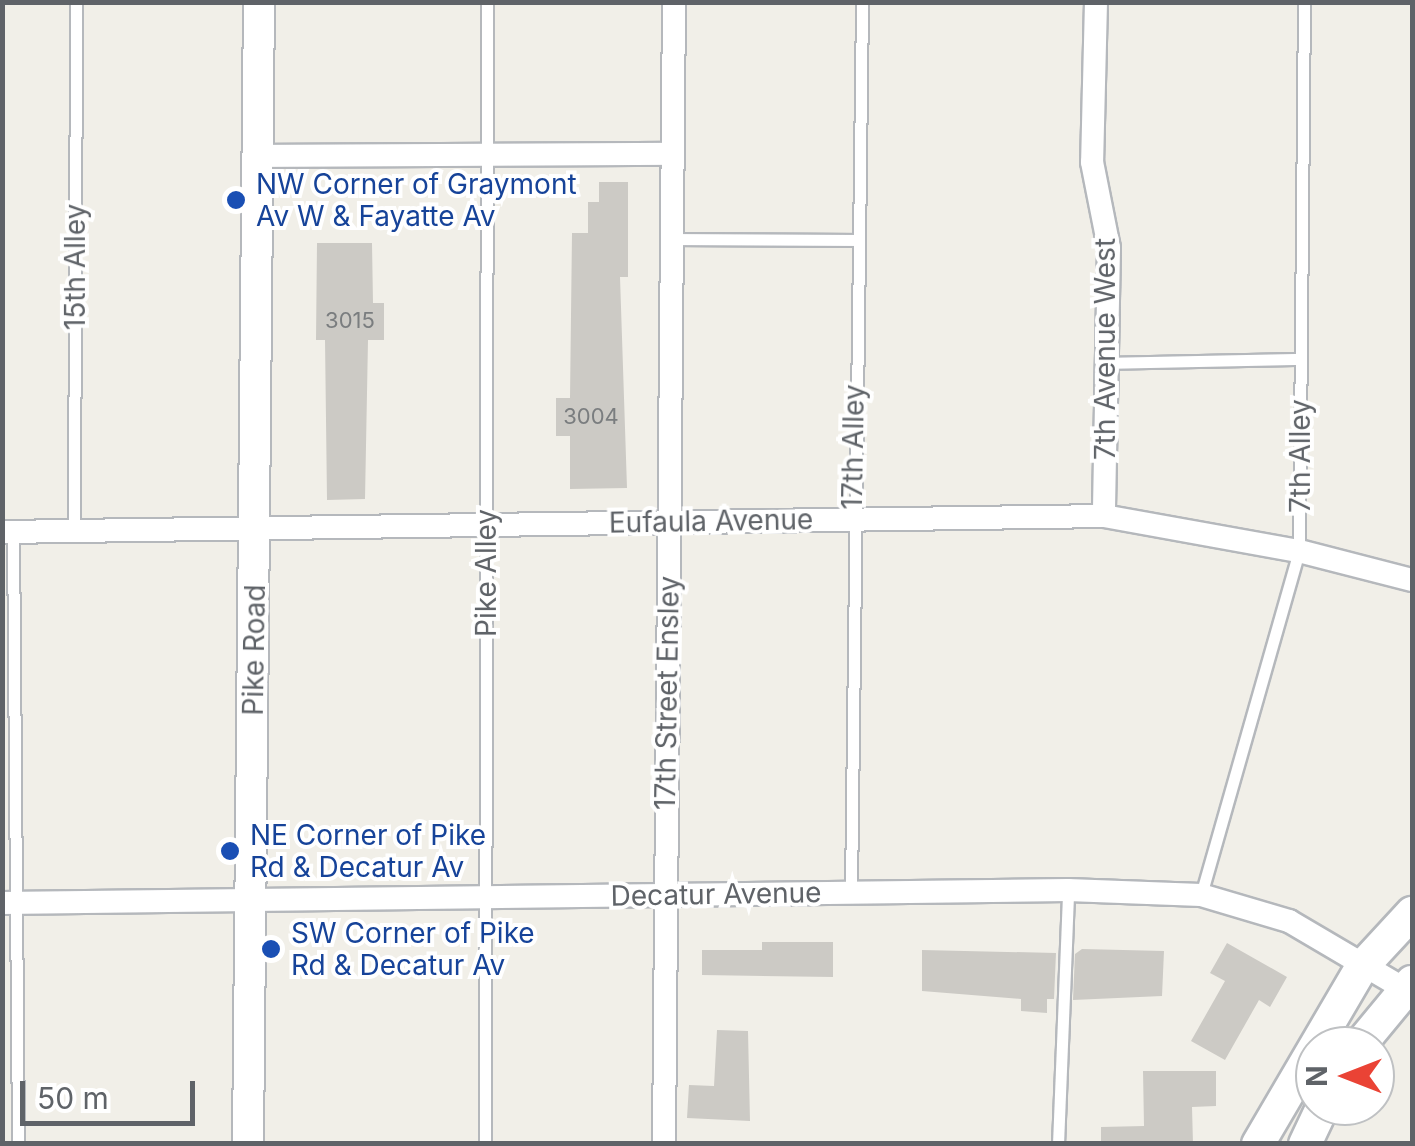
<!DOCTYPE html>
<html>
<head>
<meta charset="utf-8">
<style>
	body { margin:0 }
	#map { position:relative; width:1415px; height:1146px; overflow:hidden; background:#f1efe8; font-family:Inter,sans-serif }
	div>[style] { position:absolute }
	.building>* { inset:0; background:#cccac5 }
	.roads { filter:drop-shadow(2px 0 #b5b8bc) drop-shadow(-2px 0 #b5b8bc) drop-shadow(0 2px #b5b8bc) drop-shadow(0 -2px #b5b8bc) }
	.service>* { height:11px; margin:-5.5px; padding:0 5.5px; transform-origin:5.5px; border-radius:5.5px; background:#fff }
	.minor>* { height:22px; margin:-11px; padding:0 11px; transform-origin:11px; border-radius:11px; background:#fff }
	.tertiary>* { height:30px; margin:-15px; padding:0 15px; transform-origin:15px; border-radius:15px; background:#fff }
	.secondary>* { height:32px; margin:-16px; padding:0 16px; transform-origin:16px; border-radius:16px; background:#fff }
	.dots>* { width:28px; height:28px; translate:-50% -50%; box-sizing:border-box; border:5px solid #fff; border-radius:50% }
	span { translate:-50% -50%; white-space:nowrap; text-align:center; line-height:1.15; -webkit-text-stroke:8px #fff; paint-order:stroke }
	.number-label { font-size:22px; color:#7a7d7f }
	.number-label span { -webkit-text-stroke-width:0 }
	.transit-label { font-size:28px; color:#164399 }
	.left { translate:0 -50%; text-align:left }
	.street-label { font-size:28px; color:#5f6368 }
	.frame { position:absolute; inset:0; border:5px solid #5f6368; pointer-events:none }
	.north { position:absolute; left:1295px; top:1026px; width:100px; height:100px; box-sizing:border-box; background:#fff; border:2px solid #bfc1c3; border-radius:50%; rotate:270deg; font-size:28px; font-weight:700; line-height:40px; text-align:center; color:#5f6368 }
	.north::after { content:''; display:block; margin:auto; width:35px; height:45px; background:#ea4335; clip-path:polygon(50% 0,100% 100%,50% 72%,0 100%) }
	.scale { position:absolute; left:20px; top:1081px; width:175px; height:45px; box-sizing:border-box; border:5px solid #5f6368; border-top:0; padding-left:12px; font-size:30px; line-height:35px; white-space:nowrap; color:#5f6368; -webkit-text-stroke:8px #fff; paint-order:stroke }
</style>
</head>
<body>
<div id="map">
	<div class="building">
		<i style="clip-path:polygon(599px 182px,628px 182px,628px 277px,620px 277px,627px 488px,570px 489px,570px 436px,556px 436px,556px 398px,570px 398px,572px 233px,588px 233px,588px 202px,599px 202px)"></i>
		<i style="clip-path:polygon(317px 243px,372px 243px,373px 303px,384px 303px,384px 340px,368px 340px,365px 499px,327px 500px,325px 340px,316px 340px)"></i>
		<i style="clip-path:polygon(762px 942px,833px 942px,833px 977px,702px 975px,702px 950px,762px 950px)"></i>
		<i style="clip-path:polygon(1227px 943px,1287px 977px,1270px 1007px,1259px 1000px,1225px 1060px,1191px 1041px,1225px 981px,1210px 973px)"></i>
		<i style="clip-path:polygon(1082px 949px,1164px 951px,1162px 996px,1073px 1000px,1075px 954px)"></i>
		<i style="clip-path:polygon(922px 950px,1056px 953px,1054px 999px,1047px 999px,1047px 1013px,1021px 1011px,1021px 999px,922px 991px)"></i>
		<i style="clip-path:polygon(717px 1030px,748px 1031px,750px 1121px,687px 1118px,689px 1085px,714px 1086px)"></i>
		<i style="clip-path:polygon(1143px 1071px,1216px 1071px,1216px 1106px,1192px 1107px,1193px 1144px,1101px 1144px,1101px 1127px,1144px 1126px)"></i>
	</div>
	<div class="roads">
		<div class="service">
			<i style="left:673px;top:239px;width:182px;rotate:0.3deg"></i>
			<i style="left:1107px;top:363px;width:194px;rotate:-1.2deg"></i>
			<i style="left:13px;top:532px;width:612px;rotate:89.53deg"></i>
			<i style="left:74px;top:532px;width:530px;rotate:-89.78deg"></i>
			<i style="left:851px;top:891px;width:889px;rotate:-89.29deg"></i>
			<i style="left:1201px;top:895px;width:358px;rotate:-74.1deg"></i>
			<i style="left:1299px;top:551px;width:549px;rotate:-89.48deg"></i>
			<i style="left:485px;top:1144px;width:1142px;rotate:-89.9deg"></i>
			<i style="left:1058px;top:1144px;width:254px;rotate:-87.7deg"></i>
		</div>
		<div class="minor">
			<i style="left:1096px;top:2px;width:160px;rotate:91.4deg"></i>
			<i style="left:1092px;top:162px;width:88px;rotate:78.8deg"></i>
			<i style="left:1109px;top:248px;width:268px;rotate:91.1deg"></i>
			<i style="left:257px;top:156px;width:416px;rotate:-0.3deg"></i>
			<i style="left:2px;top:532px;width:1102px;rotate:-0.83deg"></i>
			<i style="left:1104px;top:516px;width:198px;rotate:10.2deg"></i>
			<i style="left:1299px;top:551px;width:117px;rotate:14.4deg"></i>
			<i style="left:2px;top:903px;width:1066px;rotate:-0.7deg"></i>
			<i style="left:1068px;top:890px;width:133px;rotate:2.2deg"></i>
			<i style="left:1201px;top:895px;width:92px;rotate:16.5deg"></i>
			<i style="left:1289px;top:921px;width:136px;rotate:30.5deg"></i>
			<i style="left:664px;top:1144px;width:1142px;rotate:-89.5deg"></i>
		</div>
		<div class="tertiary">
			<i style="left:248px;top:1144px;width:1142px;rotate:-89.45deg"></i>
		</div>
		<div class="secondary">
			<i style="left:1359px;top:1046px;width:83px;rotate:-50.4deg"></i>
			<i style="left:1258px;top:1144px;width:205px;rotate:-59.6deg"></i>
			<i style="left:1362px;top:967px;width:74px;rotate:-47.2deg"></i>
			<i style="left:1305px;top:1144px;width:42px;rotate:-64.7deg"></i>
		</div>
	</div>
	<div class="dots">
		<i style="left:236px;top:200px;background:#1a4fb4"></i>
		<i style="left:230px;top:851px;background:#1a4fb4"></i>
		<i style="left:271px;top:949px;background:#1a4fb4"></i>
	</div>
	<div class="number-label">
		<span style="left:350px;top:321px">3015</span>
		<span style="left:591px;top:417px">3004</span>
	</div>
	<div class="transit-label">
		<span class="left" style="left:256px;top:200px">NW Corner of Graymont<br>Av W &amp; Fayatte Av</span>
		<span class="left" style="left:250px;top:851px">NE Corner of Pike<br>Rd &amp; Decatur Av</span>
		<span class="left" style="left:291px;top:949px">SW Corner of Pike<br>Rd &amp; Decatur Av</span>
	</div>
	<div class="street-label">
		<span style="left:75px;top:267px;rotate:-90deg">15th Alley</span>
		<span style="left:1105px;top:349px;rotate:-90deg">7th Avenue West</span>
		<span style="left:853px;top:447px;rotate:-89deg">17th Alley</span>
		<span style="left:1300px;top:456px;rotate:-90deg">7th Alley</span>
		<span style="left:711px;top:521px;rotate:-1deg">Eufaula Avenue</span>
		<span style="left:486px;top:573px;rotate:-90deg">Pike Alley</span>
		<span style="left:254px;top:650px;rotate:-89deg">Pike Road</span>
		<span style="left:667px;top:693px;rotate:-89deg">17th Street Ensley</span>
		<span style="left:716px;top:894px;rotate:-1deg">Decatur Avenue</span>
	</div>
	<div class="frame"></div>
	<div class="north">N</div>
	<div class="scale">50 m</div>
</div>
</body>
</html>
